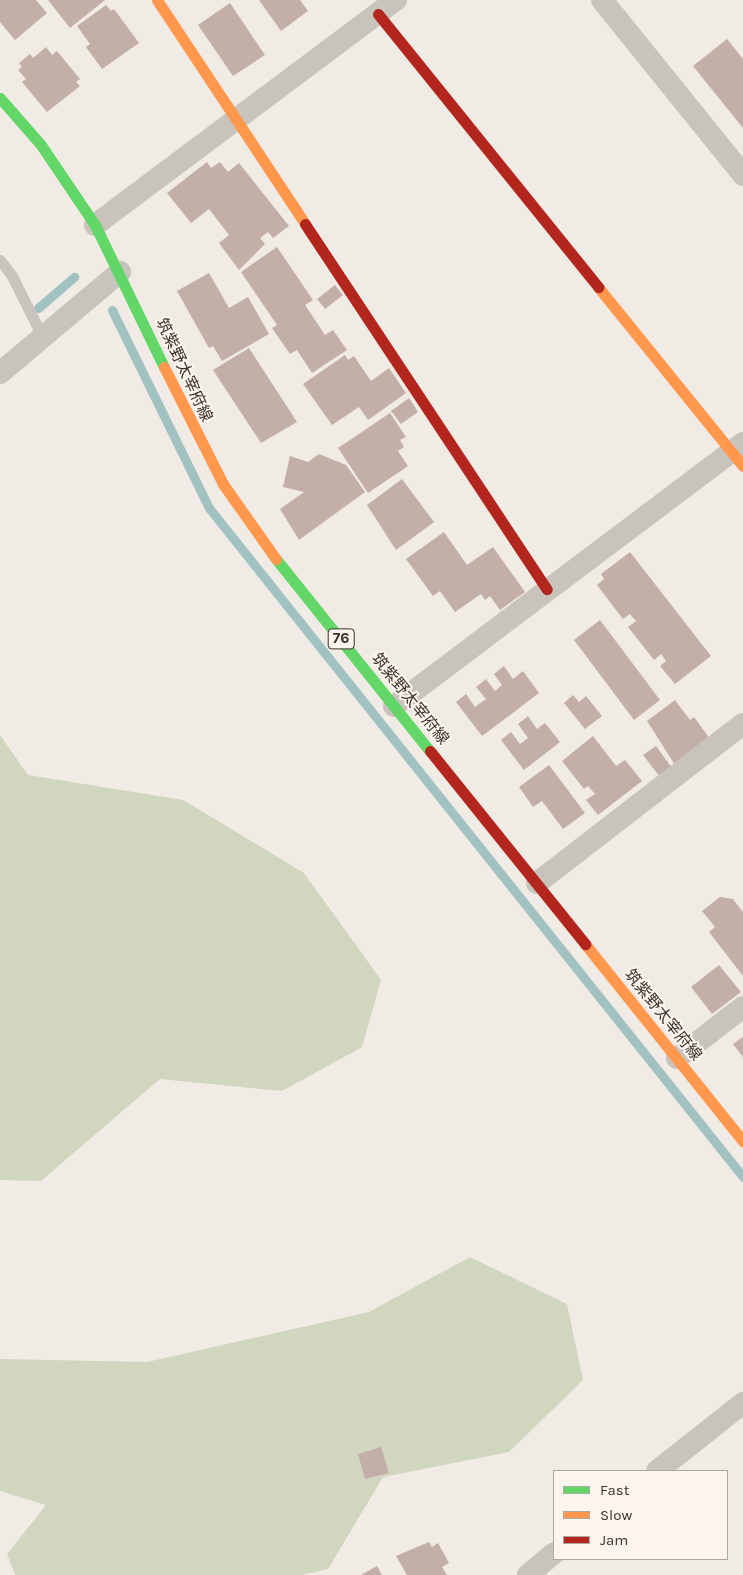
<!DOCTYPE html>
<html>
<head>
<meta charset="utf-8">
<style>
	body { margin:0 }
	#map { position:relative; width:743px; height:1575px; overflow:hidden; background:#f0ebe5; font-family:Karla,"Noto Sans JP",sans-serif }
	div>[style] { position:absolute }
	.green>* { inset:0; background:#d1d6bf }
	.stream>* { height:9px; margin:-4.5px; padding:0 4.5px; transform-origin:4.5px; border-radius:4.5px; background:#a1c2c1 }
	.building>* { inset:0; background:#c3afa7 }
	.lane>* { height:11px; margin:-5.5px; padding:0 5.5px; transform-origin:5.5px; border-radius:5.5px; background:#c9c3be }
	.street>* { height:22px; margin:-11px; padding:0 11px; transform-origin:11px; border-radius:11px; background:#c9c3be }
	.fast>* { height:11px; margin:-5.5px; padding:0 5.5px; transform-origin:5.5px; border-radius:5.5px; background:#63d668 }
	.slow>* { height:11px; margin:-5.5px; padding:0 5.5px; transform-origin:5.5px; border-radius:5.5px; background:#ff974d }
	.jam>* { height:11px; margin:-5.5px; padding:0 5.5px; transform-origin:5.5px; border-radius:5.5px; background:#b3261e }
	span { translate:-50% -50%; white-space:nowrap; text-align:center; line-height:1.15; -webkit-text-stroke:4px #fbf5ee; paint-order:stroke }
	.shield-label span { padding:1px 4px; background:#fbf5ee; border:1px solid; border-radius:4px; -webkit-text-stroke-width:0 }
	.shield-label { font-size:15px; color:#3b302b; font-weight:700 }
	.street-label { font-size:16px; color:#3b302b }
	.legend { position:absolute; left:553px; top:1470px; width:175px; height:90px; box-sizing:border-box; background:#fbf5ee; border:1px solid #aea6a0; margin:0; padding:6px 9px; list-style:none; font-size:15px; color:#3b302b }
	.legend li { display:flex; align-items:center; gap:10px; height:25px }
	.legend b { width:25px; border:1px solid #aea6a0 }
</style>
</head>
<body>
<div id="map">
	<div class="green">
		<i style="clip-path:polygon(0 735px,28px 775px,183px 800px,304px 873px,381px 980px,362px 1047px,282px 1091px,160px 1079px,41px 1181px,0 1180px)"></i>
		<i style="clip-path:polygon(470px 1257px,567px 1304px,583px 1380px,509px 1452px,383px 1477px,328px 1569px,302px 1575px,15px 1575px,7px 1554px,46px 1505px,0 1491px,0 1359px,147px 1362px,369px 1312px)"></i>
	</div>
	<div class="stream">
		<i style="left:38px;top:308px;width:48px;rotate:-40.7deg"></i>
		<i style="left:112px;top:310px;width:220px;rotate:63.9deg"></i>
		<i style="left:209px;top:508px;width:856px;rotate:51.4deg"></i>
	</div>
	<div class="building">
		<i style="clip-path:polygon(0 0,36px 0,47px 13px,15px 40px,0 22px)"></i>
		<i style="clip-path:polygon(48px 0,105px 0,70px 28px)"></i>
		<i style="clip-path:polygon(259px 0,300px 0,308px 11px,281px 31px)"></i>
		<i style="clip-path:polygon(230px 3px,265px 55px,233px 76px,198px 25px)"></i>
		<i style="clip-path:polygon(106px 5px,111px 11px,114px 9px,139px 43px,102px 69px,86px 47px,90px 44px,77px 26px)"></i>
		<i style="clip-path:polygon(727px 39px,743px 59px,743px 128px,693px 66px)"></i>
		<i style="clip-path:polygon(46px 47px,52px 55px,57px 51px,80px 79px,76px 82px,80px 86px,47px 112px,22px 82px,26px 79px,18px 70px,22px 67px,19px 63px,30px 54px,33px 58px)"></i>
		<i style="clip-path:polygon(207px 162px,211px 168px,220px 162px,228px 172px,239px 163px,289px 226px,273px 238px,268px 232px,260px 238px,265px 244px,239px 270px,219px 243px,229px 235px,209px 209px,191px 223px,167px 193px)"></i>
		<i style="clip-path:polygon(277px 247px,313px 300px,305px 305px,325px 335px,333px 330px,347px 350px,312px 373px,297px 350px,290px 354px,272px 328px,277px 325px,241px 272px)"></i>
		<i style="clip-path:polygon(209px 273px,229px 308px,248px 297px,269px 334px,222px 361px,213px 346px,209px 348px,177px 291px)"></i>
		<i style="clip-path:polygon(335px 285px,343px 295px,325px 309px,317px 299px)"></i>
		<i style="clip-path:polygon(249px 348px,297px 422px,261px 443px,213px 370px)"></i>
		<i style="clip-path:polygon(345px 355px,348px 360px,354px 356px,371px 381px,389px 368px,406px 393px,368px 420px,359px 407px,332px 425px,303px 384px)"></i>
		<i style="clip-path:polygon(409px 398px,418px 412px,401px 424px,391px 411px)"></i>
		<i style="clip-path:polygon(390px 413px,406px 437px,400px 440px,404px 447px,398px 451px,408px 466px,368px 493px,338px 448px)"></i>
		<i style="clip-path:polygon(319px 454px,346px 465px,365px 492px,299px 540px,280px 509px,304px 492px,283px 487px,290px 456px,308px 462px)"></i>
		<i style="clip-path:polygon(402px 479px,434px 522px,396px 550px,367px 505px)"></i>
		<i style="clip-path:polygon(444px 532px,467px 565px,493px 547px,525px 592px,500px 610px,490px 596px,485px 600px,481px 594px,455px 612px,440px 591px,433px 596px,406px 559px)"></i>
		<i style="clip-path:polygon(630px 552px,711px 656px,675px 684px,660px 666px,666px 661px,661px 654px,654px 660px,628px 627px,636px 621px,630px 614px,623px 619px,597px 585px,604px 579px,601px 574px)"></i>
		<i style="clip-path:polygon(600px 620px,660px 700px,634px 720px,574px 640px)"></i>
		<i style="clip-path:polygon(504px 666px,513px 679px,523px 671px,539px 693px,482px 736px,456px 702px,466px 694px,475px 707px,486px 699px,476px 687px,486px 679px,495px 691px,502px 685px,494px 674px)"></i>
		<i style="clip-path:polygon(573px 695px,579px 702px,586px 696px,602px 716px,585px 729px,564px 703px)"></i>
		<i style="clip-path:polygon(675px 700px,690px 720px,694px 717px,710px 739px,675px 765px,647px 721px)"></i>
		<i style="clip-path:polygon(528px 716px,537px 729px,545px 723px,560px 742px,524px 770px,501px 740px,511px 732px,520px 744px,528px 738px,518px 724px)"></i>
		<i style="clip-path:polygon(593px 736px,616px 766px,625px 760px,642px 781px,598px 815px,586px 800px,595px 794px,588px 786px,584px 789px,562px 761px)"></i>
		<i style="clip-path:polygon(656px 746px,672px 768px,660px 777px,643px 755px)"></i>
		<i style="clip-path:polygon(549px 765px,585px 813px,563px 829px,542px 801px,533px 807px,519px 787px)"></i>
		<i style="clip-path:polygon(720px 897px,733px 899px,743px 912px,743px 976px,709px 932px,715px 927px,702px 911px)"></i>
		<i style="clip-path:polygon(719px 965px,741px 992px,712px 1014px,691px 987px)"></i>
		<i style="clip-path:polygon(743px 1037px,743px 1057px,733px 1044px)"></i>
		<i style="clip-path:polygon(381px 1447px,389px 1473px,365px 1479px,358px 1454px)"></i>
		<i style="clip-path:polygon(429px 1542px,432px 1547px,438px 1543px,449px 1563px,442px 1567px,447px 1575px,407px 1575px,396px 1556px)"></i>
		<i style="clip-path:polygon(377px 1566px,382px 1575px,361px 1575px)"></i>
	</div>
	<div class="lane">
		<i style="left:0;top:260px;width:20px;rotate:53deg"></i>
		<i style="left:12px;top:276px;width:67px;rotate:63.4deg"></i>
	</div>
	<div class="street">
		<i style="left:602px;top:0;width:225px;rotate:51.1deg"></i>
		<i style="left:95px;top:225px;width:376px;rotate:-36.8deg"></i>
		<i style="left:0;top:373px;width:157px;rotate:-40.1deg"></i>
		<i style="left:394px;top:706px;width:437px;rotate:-37deg"></i>
		<i style="left:537px;top:883px;width:260px;rotate:-37.7deg"></i>
		<i style="left:677px;top:1058px;width:83px;rotate:-37.7deg"></i>
		<i style="left:657px;top:1471px;width:110px;rotate:-38.3deg"></i>
		<i style="left:528px;top:1575px;width:34px;rotate:-40deg"></i>
	</div>
	<div class="fast">
		<i style="left:0;top:98px;width:62px;rotate:48.9deg"></i>
		<i style="left:41px;top:145px;width:97px;rotate:56deg"></i>
		<i style="left:95px;top:225px;width:158px;rotate:64.1deg"></i>
		<i style="left:276px;top:559px;width:246px;rotate:51.3deg"></i>
	</div>
	<div class="slow">
		<i style="left:157px;top:0;width:268px;rotate:56.5deg"></i>
		<i style="left:598px;top:287px;width:230px;rotate:51deg"></i>
		<i style="left:164px;top:367px;width:131px;rotate:63.2deg"></i>
		<i style="left:223px;top:484px;width:92px;rotate:54.8deg"></i>
		<i style="left:585px;top:944px;width:253px;rotate:51.3deg"></i>
	</div>
	<div class="jam">
		<i style="left:378px;top:14px;width:351px;rotate:51.1deg"></i>
		<i style="left:305px;top:224px;width:438px;rotate:56.5deg"></i>
		<i style="left:430px;top:751px;width:248px;rotate:51.2deg"></i>
	</div>
	<div class="shield-label">
		<span style="left:341px;top:639px">76</span>
	</div>
	<div class="street-label">
		<span style="left:184px;top:370px;rotate:65deg">筑紫野太宰府線</span>
		<span style="left:410px;top:699px;rotate:51deg">筑紫野太宰府線</span>
		<span style="left:663px;top:1015px;rotate:51deg">筑紫野太宰府線</span>
	</div>
	<ul class="legend">
	<li><b style="height:6px;background:#63d668"></b>Fast</li>
	<li><b style="height:6px;background:#ff974d"></b>Slow</li>
	<li><b style="height:6px;background:#b3261e"></b>Jam</li>
	</ul>
</div>
</body>
</html>
